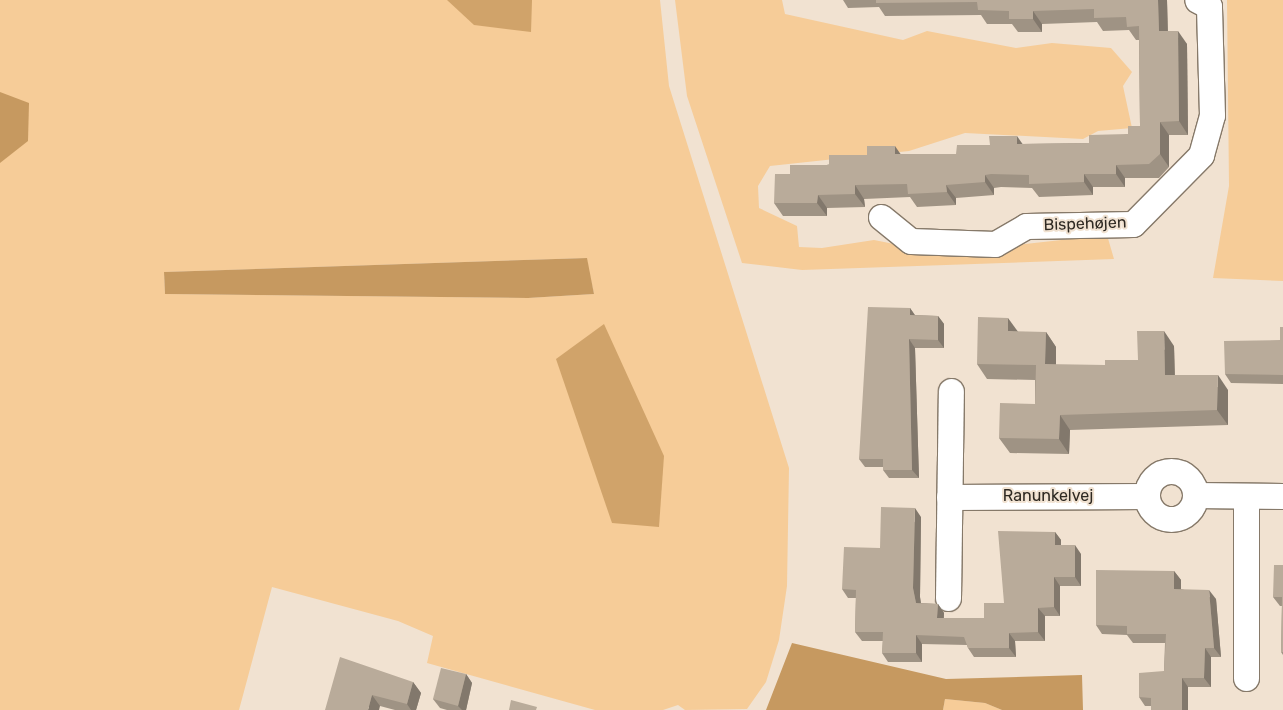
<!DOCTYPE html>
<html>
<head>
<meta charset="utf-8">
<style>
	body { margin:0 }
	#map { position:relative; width:1283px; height:710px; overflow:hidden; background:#f1e2d1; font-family:Rubik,sans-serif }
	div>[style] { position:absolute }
	.green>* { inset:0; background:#f6cc98 }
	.forest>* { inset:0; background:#c69960 }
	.water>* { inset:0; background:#d0a36a }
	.roads { filter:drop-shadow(1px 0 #867969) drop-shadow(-1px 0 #867969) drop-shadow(0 1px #867969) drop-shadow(0 -1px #867969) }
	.minor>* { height:25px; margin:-12.5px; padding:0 12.5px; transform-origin:12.5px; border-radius:12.5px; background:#fff }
	.minor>.ring { margin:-12.5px; padding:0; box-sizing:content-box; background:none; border:25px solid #fff; border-radius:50% }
	.wall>* { inset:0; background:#9f9384 }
	.shaded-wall>* { inset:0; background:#82786c }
	.building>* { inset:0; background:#b9ab9a }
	span { translate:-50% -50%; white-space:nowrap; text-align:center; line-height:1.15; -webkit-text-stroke:4px #f1e2d1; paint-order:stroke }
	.street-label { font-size:16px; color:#2e2922 }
</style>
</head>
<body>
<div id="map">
	<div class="green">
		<i style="clip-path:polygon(evenodd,0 0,660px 0,669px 86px,789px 468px,787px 586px,779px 640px,766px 682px,747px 709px,685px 710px,678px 705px,663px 710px,595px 710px,427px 663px,433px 636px,398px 621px,272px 587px,239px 710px,0 710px,0 0,586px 258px,594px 294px,528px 298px,165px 294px,164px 272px,586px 258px)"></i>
		<i style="clip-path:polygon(675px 0,782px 0,785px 14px,903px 40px,927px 31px,1016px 48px,1052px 43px,1111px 48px,1132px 72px,1123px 86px,1132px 128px,1098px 131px,1083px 139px,965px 133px,909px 151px,770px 166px,758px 186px,759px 208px,797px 226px,799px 247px,822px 248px,874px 240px,909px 247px,999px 247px,1107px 235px,1114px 259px,802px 270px,742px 263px,687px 96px)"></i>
		<i style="clip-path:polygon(1227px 0,1283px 0,1283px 281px,1213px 278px,1229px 186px)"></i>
		<i style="clip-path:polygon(945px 699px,985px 703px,1002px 710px,943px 710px)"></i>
	</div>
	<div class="forest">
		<i style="clip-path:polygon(0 92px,29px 103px,28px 141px,0 163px)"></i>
		<i style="clip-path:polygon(587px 258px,594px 294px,528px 298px,165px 294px,164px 272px)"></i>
		<i style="clip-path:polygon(792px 643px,946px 679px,1082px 675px,1083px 710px,1002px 710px,985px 703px,945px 699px,943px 710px,766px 710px)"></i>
	</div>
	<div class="water">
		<i style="clip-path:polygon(447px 0,532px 0,531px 32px,474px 25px)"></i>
		<i style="clip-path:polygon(604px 324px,664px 456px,659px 527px,612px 523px,556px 359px)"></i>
	</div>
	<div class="roads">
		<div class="minor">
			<i style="left:881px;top:217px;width:38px;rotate:39deg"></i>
			<i style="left:911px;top:241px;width:84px;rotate:2deg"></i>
			<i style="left:995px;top:244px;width:36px;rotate:-30deg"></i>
			<i style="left:1026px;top:226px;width:107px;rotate:-1.1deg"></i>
			<i style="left:1133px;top:224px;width:97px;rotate:-45.4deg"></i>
			<i style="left:1201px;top:155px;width:41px;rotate:-74.6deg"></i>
			<i style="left:1212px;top:115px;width:109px;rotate:-91.6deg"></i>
			<i style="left:1209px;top:6px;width:13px;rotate:-153deg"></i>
			<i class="ring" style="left:1147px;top:471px;width:23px;height:23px"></i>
			<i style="left:1195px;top:495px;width:88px;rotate:0.7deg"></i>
			<i style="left:949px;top:497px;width:198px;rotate:-0.3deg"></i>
			<i style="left:948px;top:598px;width:207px;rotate:-89.2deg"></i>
			<i style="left:1246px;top:678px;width:182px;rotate:-90deg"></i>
		</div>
	</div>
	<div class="wall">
		<i style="clip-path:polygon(843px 0,1167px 0,1168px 31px,1187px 44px,1188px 135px,1169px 135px,1169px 167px,1159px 178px,1125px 178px,1125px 187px,1093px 187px,1093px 195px,1039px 197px,1032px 188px,1001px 187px,994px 188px,994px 195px,956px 198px,956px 205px,917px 207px,910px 197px,864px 199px,865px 207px,827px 208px,827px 216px,783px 216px,774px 203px,790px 174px,867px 155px,956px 154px,1023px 144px,1089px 143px,1128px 134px,1140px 126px,1139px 40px,1136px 40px,1129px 30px,1103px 31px,1097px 22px,1042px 24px,1042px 32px,1018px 32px,1012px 24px,987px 24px,981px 15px,885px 16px,879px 7px,848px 8px)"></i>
		<i style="clip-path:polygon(910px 308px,915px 315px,938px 316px,944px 324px,944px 348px,915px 348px,919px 478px,889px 478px,883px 470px,883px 467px,865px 467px,859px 459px)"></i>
		<i style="clip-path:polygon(1283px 327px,1283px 384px,1231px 383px,1225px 374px,1280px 340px)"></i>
		<i style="clip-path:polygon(1018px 332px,1046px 332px,1056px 347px,1056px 365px,1105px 365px,1138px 360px,1174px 346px,1175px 375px,1228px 390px,1228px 425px,1070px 430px,1069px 454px,1010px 453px,999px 438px,1035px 404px,1035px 380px,987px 379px,977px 364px)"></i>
		<i style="clip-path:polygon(921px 517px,920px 597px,921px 603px,938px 604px,944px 613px,944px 618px,984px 618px,1004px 603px,1055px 532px,1061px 540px,1061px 545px,1081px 554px,1081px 586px,1060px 586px,1060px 616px,1045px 616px,1045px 641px,1015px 641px,1016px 657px,974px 657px,968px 648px,967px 645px,922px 644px,922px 662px,888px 662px,882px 653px,883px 641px,862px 641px,855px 632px,856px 598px,848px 598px,842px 589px,880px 548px)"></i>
		<i style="clip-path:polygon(1283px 565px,1283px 655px,1281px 652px,1282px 606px,1280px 606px,1273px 597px)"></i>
		<i style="clip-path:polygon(1174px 571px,1181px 580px,1181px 589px,1216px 599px,1221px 657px,1211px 657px,1211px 687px,1188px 687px,1188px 710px,1151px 710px,1151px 706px,1145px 706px,1139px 697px,1164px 671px,1165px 643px,1133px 643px,1127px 635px,1102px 634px,1096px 625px)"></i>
		<i style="clip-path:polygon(466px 674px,472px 683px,466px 710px,447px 710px,440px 708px,433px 699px)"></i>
		<i style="clip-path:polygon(413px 682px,421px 693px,416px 710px,395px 710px,380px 706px,325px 710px)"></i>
	</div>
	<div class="shaded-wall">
		<i style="clip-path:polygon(1158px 0,1167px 0,1168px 44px,1159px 31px)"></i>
		<i style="clip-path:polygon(1033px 11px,1042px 24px,1042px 32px,1033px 19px)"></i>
		<i style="clip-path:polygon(1178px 31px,1187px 44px,1188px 135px,1179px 121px)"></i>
		<i style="clip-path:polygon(1160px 122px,1169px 135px,1169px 167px,1160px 154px)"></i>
		<i style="clip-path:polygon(1017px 136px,1026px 149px,1017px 144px)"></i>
		<i style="clip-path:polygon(895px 146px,904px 159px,895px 154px)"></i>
		<i style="clip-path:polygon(1116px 165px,1125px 178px,1125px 187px,1116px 174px)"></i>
		<i style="clip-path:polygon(1084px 174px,1093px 187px,1093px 195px,1084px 182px)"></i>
		<i style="clip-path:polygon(985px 175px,994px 188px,994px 195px,985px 182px)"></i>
		<i style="clip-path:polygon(855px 185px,864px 199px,865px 207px,855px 194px)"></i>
		<i style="clip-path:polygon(946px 185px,956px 198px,956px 205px,947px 192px)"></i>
		<i style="clip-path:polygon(818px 195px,827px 208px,827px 216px,817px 203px)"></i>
		<i style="clip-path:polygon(910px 308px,916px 317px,910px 315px)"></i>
		<i style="clip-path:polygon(938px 316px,944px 324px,944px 348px,938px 340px)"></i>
		<i style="clip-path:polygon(1008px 318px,1019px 333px,1008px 331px)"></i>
		<i style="clip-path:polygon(1164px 331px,1174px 346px,1175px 389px,1165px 375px)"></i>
		<i style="clip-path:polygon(1046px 332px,1056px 347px,1056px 379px,1045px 364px)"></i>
		<i style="clip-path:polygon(909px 339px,915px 348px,919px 478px,912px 470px)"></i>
		<i style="clip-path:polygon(1218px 375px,1228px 390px,1228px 425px,1217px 410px)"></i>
		<i style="clip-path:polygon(1060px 415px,1070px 430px,1069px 454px,1059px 439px)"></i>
		<i style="clip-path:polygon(915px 508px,921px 517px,920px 597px,922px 612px,916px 603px,913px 588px)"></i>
		<i style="clip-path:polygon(1055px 532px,1061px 540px,1061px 554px,1055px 545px)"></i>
		<i style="clip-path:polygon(1075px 545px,1081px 554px,1081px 586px,1075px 577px)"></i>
		<i style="clip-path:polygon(1174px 571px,1181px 580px,1181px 598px,1174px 589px)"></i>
		<i style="clip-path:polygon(1054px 577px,1060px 586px,1060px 616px,1054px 607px)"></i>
		<i style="clip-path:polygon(1209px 590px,1216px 599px,1221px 657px,1214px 648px)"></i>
		<i style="clip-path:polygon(938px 604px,944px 613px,943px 627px,937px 618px)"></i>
		<i style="clip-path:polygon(1038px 608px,1045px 616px,1045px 641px,1038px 632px)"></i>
		<i style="clip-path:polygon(1009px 633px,1015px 641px,1016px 657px,1009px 648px)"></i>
		<i style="clip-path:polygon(916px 635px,922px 644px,922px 662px,916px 653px)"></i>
		<i style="clip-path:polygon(1205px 648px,1211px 657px,1211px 687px,1204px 678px)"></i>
		<i style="clip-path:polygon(466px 674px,472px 683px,466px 710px,462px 710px,458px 706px)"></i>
		<i style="clip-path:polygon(1182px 678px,1188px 687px,1188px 710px,1182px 710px)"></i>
		<i style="clip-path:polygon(413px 682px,421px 693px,416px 710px,411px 710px,407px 704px)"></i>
		<i style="clip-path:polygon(372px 695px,380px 706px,379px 710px,368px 710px)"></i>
	</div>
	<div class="building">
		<i style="clip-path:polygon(876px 0,1158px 0,1159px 31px,1178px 31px,1179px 121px,1160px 122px,1160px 154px,1149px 164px,1116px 165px,1116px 174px,1084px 174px,1084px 182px,1029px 184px,1029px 175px,991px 174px,985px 175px,985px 182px,946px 185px,947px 192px,908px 194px,907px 184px,855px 185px,855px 194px,818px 195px,817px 203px,774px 203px,775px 174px,790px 174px,790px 165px,829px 165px,829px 155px,867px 155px,867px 146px,895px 146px,895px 154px,956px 154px,957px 145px,990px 145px,989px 136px,1017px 136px,1017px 144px,1089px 143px,1089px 135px,1128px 134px,1128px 126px,1140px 126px,1139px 26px,1127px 27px,1126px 17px,1094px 18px,1094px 9px,1033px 11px,1033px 19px,1009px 19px,1009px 11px,978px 10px,977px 2px,876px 3px)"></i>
		<i style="clip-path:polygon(868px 307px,910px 308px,910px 315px,938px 316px,938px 340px,909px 339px,912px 470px,883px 470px,883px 459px,859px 459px)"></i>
		<i style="clip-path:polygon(978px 317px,1008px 318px,1008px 331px,1046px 332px,1045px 364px,1105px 365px,1105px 360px,1138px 360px,1137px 331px,1164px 331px,1165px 375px,1218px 375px,1217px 410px,1060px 415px,1059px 439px,999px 438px,1000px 403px,1035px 404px,1036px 365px,977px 364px)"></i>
		<i style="clip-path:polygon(1280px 327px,1283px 327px,1283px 375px,1225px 374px,1224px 341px,1280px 340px)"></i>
		<i style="clip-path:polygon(881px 507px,915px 508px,913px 588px,916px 603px,938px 604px,937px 618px,984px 618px,984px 603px,1004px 603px,998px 531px,1055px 532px,1055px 545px,1075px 545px,1075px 577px,1054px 577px,1054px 607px,1038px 608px,1038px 632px,1009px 633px,1009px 648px,968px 648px,964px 637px,916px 635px,916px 653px,882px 653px,883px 632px,855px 632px,856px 590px,842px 589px,844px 547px,880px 548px)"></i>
		<i style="clip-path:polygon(1274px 565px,1283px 565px,1283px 652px,1281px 652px,1282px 597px,1273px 597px)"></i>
		<i style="clip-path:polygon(1096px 570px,1174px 571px,1174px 589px,1209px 590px,1214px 648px,1205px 648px,1204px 678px,1182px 678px,1182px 710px,1151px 710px,1151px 698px,1139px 697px,1139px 673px,1164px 671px,1166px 634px,1127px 634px,1127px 626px,1096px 625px)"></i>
		<i style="clip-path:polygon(340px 657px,413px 682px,407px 704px,372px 695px,368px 710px,325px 710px)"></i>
		<i style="clip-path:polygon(441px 668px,466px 674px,458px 706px,433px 699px)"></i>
		<i style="clip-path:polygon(511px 700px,537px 707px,536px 710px,509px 710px)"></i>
	</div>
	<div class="street-label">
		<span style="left:1085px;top:224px;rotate:-2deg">Bispehøjen</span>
		<span style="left:1048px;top:496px">Ranunkelvej</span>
	</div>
</div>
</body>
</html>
